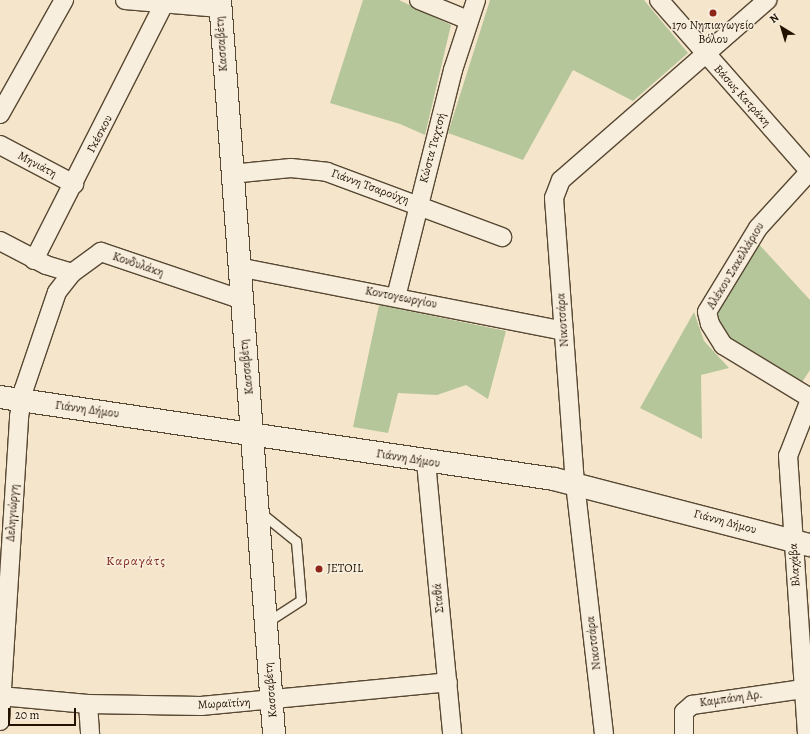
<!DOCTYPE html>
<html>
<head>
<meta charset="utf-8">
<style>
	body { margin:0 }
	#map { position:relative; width:810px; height:734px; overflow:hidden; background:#f5e5ca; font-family:Alegreya,serif }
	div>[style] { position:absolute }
	.green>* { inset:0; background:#b6c69b }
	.roads { filter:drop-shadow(1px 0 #574833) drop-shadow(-1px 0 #574833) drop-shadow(0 1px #574833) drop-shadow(0 -1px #574833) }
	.lane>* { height:9px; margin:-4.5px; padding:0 4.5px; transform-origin:4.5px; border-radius:4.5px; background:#f8eedd }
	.street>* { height:18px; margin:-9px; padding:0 9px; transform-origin:9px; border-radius:9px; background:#f8eedd }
	.secondary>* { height:22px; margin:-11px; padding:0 11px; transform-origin:11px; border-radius:11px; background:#f8eedd }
	.dots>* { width:11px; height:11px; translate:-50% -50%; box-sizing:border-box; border:2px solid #f8eedd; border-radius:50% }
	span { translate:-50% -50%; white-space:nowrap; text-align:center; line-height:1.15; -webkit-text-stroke:3px #f8eedd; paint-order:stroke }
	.poi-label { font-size:12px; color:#221301 }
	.left { translate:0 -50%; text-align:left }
	.street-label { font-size:12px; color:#221301 }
	.neighbourhood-label { font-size:13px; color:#7a1f14; letter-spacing:1px }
	.north { position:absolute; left:762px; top:8px; width:40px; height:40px; -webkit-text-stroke:3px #f8eedd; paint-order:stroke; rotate:322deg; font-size:11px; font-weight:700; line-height:16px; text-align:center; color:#221301 }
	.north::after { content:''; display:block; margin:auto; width:14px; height:18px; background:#221301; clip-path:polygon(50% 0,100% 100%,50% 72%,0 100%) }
	.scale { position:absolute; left:8px; top:708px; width:68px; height:18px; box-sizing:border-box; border:2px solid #221301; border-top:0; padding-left:5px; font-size:12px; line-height:14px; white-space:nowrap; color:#221301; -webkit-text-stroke:3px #f8eedd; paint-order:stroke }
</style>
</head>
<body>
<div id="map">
	<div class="green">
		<i style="clip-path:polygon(363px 0,399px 0,451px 25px,425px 135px,400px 124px,330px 103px)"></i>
		<i style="clip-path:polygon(490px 0,644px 0,688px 53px,633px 101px,573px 70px,523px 160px,448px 133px)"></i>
		<i style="clip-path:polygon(756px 241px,810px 300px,810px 370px,802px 382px,742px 353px,712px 319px)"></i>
		<i style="clip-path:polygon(379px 305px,506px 331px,488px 399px,466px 385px,437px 395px,398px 393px,388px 433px,353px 427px)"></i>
		<i style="clip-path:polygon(694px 312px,704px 341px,729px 368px,701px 375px,702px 439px,640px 408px)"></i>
	</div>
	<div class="roads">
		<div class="lane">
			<i style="left:260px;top:512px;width:46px;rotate:38.9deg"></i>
			<i style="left:296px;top:541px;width:59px;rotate:85.2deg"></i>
			<i style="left:301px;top:600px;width:40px;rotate:147.1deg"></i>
		</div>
		<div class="street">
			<i style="left:125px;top:0;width:95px;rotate:4.8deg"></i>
			<i style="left:419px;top:0;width:53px;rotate:22.2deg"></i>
			<i style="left:659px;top:0;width:229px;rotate:48.7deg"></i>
			<i style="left:0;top:114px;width:131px;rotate:-60.7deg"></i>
			<i style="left:0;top:145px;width:84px;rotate:27.8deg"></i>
			<i style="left:810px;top:171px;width:77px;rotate:132.4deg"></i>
			<i style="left:758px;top:228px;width:98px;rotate:121.3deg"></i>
			<i style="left:707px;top:312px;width:12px;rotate:76deg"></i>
			<i style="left:710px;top:324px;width:25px;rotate:58deg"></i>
			<i style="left:723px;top:345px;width:102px;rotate:31.3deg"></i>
			<i style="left:231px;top:174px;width:60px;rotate:-5.7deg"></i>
			<i style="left:291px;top:168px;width:36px;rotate:6deg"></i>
			<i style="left:327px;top:172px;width:187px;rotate:20.4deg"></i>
			<i style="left:0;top:241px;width:52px;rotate:27.6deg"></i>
			<i style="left:46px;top:265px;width:27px;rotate:17deg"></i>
			<i style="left:34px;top:260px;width:285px;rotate:-63.1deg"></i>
			<i style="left:238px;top:267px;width:332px;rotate:11.1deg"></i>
			<i style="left:396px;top:297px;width:234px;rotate:-75.9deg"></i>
			<i style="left:453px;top:70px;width:74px;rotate:-71.8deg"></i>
			<i style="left:426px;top:462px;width:273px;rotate:84.5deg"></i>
			<i style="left:0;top:696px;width:88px;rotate:5.2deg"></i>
			<i style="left:88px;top:704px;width:113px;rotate:1deg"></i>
			<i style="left:201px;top:706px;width:248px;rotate:-5.5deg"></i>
			<i style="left:88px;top:704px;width:30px;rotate:86deg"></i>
			<i style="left:0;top:721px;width:305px;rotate:-86.4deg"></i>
			<i style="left:19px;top:417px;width:28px;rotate:-80deg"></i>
			<i style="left:24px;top:389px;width:102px;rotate:-71.2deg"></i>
			<i style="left:57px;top:292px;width:24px;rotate:-52deg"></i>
			<i style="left:72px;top:273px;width:36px;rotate:-36deg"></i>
			<i style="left:101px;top:252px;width:147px;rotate:18.7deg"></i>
			<i style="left:604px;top:734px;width:252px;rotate:-96.6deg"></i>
			<i style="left:575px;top:484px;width:287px;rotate:-94.2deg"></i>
			<i style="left:554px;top:198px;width:19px;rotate:-69deg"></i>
			<i style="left:561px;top:180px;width:274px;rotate:-41.1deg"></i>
			<i style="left:684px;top:734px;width:22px;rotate:-90deg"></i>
			<i style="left:684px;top:712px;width:11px;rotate:-41deg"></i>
			<i style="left:692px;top:705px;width:112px;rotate:-8.2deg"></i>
			<i style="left:807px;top:734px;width:279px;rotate:-93.9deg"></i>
			<i style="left:788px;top:456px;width:60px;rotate:-68.6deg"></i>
		</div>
		<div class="secondary">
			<i style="left:220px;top:0;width:736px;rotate:85.79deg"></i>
			<i style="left:0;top:397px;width:560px;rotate:8.42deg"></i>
			<i style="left:554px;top:479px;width:264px;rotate:14.5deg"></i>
		</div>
	</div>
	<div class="dots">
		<i style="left:713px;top:13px;background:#8f2418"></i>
		<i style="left:319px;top:569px;background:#8f2418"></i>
	</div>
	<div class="poi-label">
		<span style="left:713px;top:33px">17ο Νηπιαγωγείο<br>Βόλου</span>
		<span class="left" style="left:327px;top:569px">JETOIL</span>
	</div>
	<div class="street-label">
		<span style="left:222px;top:44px;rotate:-94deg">Κασσαβέτη</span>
		<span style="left:742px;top:96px;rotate:48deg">Βάσως Κατράκη</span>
		<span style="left:100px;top:134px;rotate:-62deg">Γκέσκου</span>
		<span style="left:433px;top:148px;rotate:-75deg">Κώστα Ταχτσή</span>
		<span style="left:37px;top:165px;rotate:28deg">Μηνιάτη</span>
		<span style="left:370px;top:187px;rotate:20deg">Γιάννη Τσαρούχη</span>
		<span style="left:138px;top:265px;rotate:19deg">Κονδυλάκη</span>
		<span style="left:736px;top:266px;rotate:-59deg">Αλέκου Σακελλάριου</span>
		<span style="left:401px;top:298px;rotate:11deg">Κοντογεωργίου</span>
		<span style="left:563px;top:320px;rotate:-94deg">Νικοτσάρα</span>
		<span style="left:247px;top:367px;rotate:-96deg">Κασσαβέτη</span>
		<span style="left:87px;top:410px;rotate:8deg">Γιάννη Δήμου</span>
		<span style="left:408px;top:459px;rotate:9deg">Γιάννη Δήμου</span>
		<span style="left:13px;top:513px;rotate:-86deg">Δεληγιώργη</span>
		<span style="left:725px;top:522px;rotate:15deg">Γιάννη Δήμου</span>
		<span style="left:795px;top:565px;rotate:-94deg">Βλαχάβα</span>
		<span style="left:439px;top:598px;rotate:-95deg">Σταθά</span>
		<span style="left:594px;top:643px;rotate:-97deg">Νικοτσάρα</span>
		<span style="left:271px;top:690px;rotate:-95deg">Κασσαβέτη</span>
		<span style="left:731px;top:699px;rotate:-8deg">Καμπάνη Αρ.</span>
		<span style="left:224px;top:704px;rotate:-3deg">Μωραϊτίνη</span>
	</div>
	<div class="neighbourhood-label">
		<span style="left:136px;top:561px">Καραγάτς</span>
	</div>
	<div class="north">N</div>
	<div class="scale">20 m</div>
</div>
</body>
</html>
